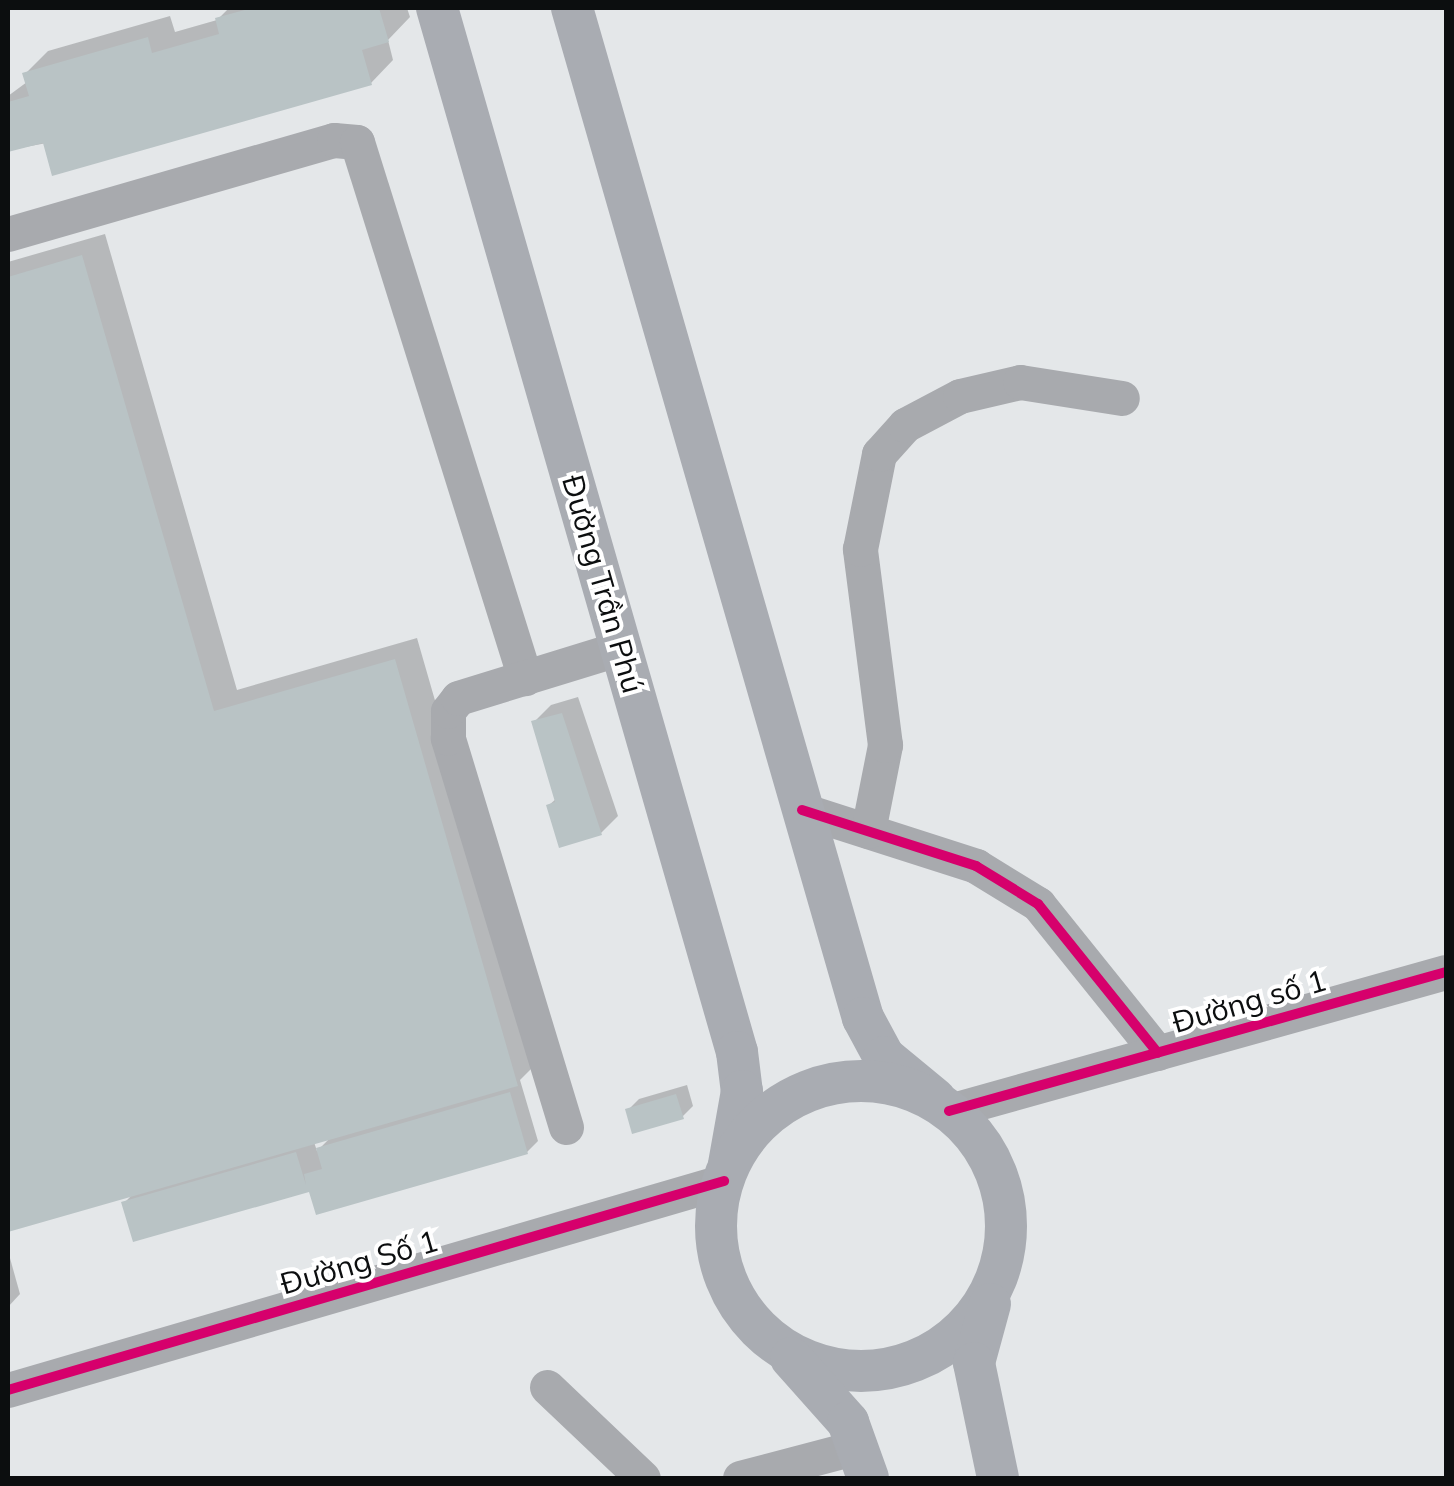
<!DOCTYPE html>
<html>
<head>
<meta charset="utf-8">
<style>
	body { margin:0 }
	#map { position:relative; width:1454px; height:1486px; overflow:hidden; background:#e4e7e9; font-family:Mulish,sans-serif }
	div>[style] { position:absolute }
	.shadow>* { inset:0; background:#0003 }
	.building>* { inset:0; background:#b9c3c5 }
	.minor>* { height:35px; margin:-17.5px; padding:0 17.5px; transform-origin:17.5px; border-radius:17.5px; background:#a8aaae }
	.major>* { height:42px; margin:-21px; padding:0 21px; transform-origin:21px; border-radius:21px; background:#a9acb2 }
	.major>.ring { margin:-21px; padding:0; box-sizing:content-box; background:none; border:42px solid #a9acb2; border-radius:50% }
	.cycleway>* { height:10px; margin:-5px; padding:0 5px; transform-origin:5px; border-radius:5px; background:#d6006c }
	span { translate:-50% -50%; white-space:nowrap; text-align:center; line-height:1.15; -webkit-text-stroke:8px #fff; paint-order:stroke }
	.street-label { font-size:30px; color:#0c0e0f }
	.frame { position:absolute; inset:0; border:10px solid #0c0e0f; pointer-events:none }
</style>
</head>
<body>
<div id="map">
	<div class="shadow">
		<i style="clip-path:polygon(229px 8px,407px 8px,410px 17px,388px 40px,393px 60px,371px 83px,9px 150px,8px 96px,27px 82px,25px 74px,48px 51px,170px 16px,175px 32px,217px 20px)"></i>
		<i style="clip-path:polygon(evenodd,105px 234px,237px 690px,417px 638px,539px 1061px,520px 1080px,538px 1141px,527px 1152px,311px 1189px,124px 1203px,133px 1194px,8px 1230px,8px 262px,105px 234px,331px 1137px,317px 1151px,314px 1142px,331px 1137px)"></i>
		<i style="clip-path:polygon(578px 697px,618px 816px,601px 833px,548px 806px,557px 798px,534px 722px,551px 705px)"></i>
		<i style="clip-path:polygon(687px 1085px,693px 1106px,682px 1117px,628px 1110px,639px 1099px)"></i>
		<i style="clip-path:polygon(8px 1251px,20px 1294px,8px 1307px)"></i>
	</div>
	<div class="building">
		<i style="clip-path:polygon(252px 8px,379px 8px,389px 42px,362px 50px,372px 85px,52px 176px,43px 143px,8px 152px,8px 102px,29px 96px,22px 73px,148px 37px,152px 53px,219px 34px,215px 18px)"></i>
		<i style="clip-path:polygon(82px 255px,214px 711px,395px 659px,518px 1086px,8px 1232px,8px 277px)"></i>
		<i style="clip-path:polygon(562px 713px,602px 835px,559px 848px,546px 805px,555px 802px,531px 721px)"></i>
		<i style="clip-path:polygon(510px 1092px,528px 1154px,316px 1215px,309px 1192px,133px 1242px,121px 1202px,296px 1152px,306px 1185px,304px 1174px,322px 1169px,316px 1148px)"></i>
		<i style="clip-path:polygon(676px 1094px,684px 1119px,632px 1134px,625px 1109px)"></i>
	</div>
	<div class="minor">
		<i style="left:8px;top:234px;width:339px;rotate:-16.1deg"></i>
		<i style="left:334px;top:140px;width:23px;rotate:5deg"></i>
		<i style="left:357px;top:142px;width:562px;rotate:72.6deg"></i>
		<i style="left:802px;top:810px;width:183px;rotate:17.8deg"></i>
		<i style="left:976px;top:866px;width:73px;rotate:31.5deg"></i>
		<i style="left:1038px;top:904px;width:191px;rotate:51.2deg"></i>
		<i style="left:868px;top:831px;width:88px;rotate:-78.8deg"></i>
		<i style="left:885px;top:745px;width:198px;rotate:-97.3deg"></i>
		<i style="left:860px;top:549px;width:97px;rotate:-78.7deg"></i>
		<i style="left:879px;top:454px;width:39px;rotate:-48deg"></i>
		<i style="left:905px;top:425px;width:62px;rotate:-27.8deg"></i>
		<i style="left:960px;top:396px;width:62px;rotate:-13.1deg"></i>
		<i style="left:1020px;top:382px;width:103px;rotate:8.9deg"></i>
		<i style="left:949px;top:1111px;width:516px;rotate:-15.63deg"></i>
		<i style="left:566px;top:1127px;width:407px;rotate:-106.9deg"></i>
		<i style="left:448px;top:738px;width:27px;rotate:-90deg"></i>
		<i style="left:448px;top:711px;width:16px;rotate:-52deg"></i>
		<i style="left:458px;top:698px;width:170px;rotate:-17.1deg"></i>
		<i style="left:547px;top:1387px;width:132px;rotate:43.5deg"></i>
		<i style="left:8px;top:1390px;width:746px;rotate:-16.27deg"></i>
		<i style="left:740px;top:1478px;width:121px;rotate:-14.8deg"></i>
	</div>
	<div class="major">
		<i style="left:437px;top:8px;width:1086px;rotate:73.97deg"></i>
		<i style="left:737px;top:1052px;width:39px;rotate:83deg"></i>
		<i style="left:742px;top:1091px;width:74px;rotate:100.1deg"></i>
		<i style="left:572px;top:8px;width:1051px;rotate:73.93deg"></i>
		<i style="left:863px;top:1018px;width:44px;rotate:61.7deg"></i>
		<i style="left:884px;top:1057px;width:66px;rotate:39.5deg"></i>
		<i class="ring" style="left:716px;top:1081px;width:248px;height:248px"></i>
		<i style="left:990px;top:1304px;width:61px;rotate:105.2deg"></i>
		<i style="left:974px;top:1363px;width:117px;rotate:78.2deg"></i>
		<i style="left:791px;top:1358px;width:86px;rotate:48.3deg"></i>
		<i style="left:848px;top:1422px;width:59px;rotate:70.3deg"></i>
	</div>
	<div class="cycleway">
		<i style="left:802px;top:810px;width:183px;rotate:17.8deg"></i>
		<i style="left:976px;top:866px;width:73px;rotate:31.5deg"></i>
		<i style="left:1038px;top:904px;width:191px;rotate:51.2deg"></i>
		<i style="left:949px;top:1111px;width:516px;rotate:-15.63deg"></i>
		<i style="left:8px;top:1390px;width:746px;rotate:-16.27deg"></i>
	</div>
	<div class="street-label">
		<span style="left:603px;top:584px;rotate:74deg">Đường Trần Phú</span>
		<span style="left:1249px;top:1001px;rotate:-16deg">Đường số 1</span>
		<span style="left:359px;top:1262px;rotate:-16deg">Đường Số 1</span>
	</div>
	<div class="frame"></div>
</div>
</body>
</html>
